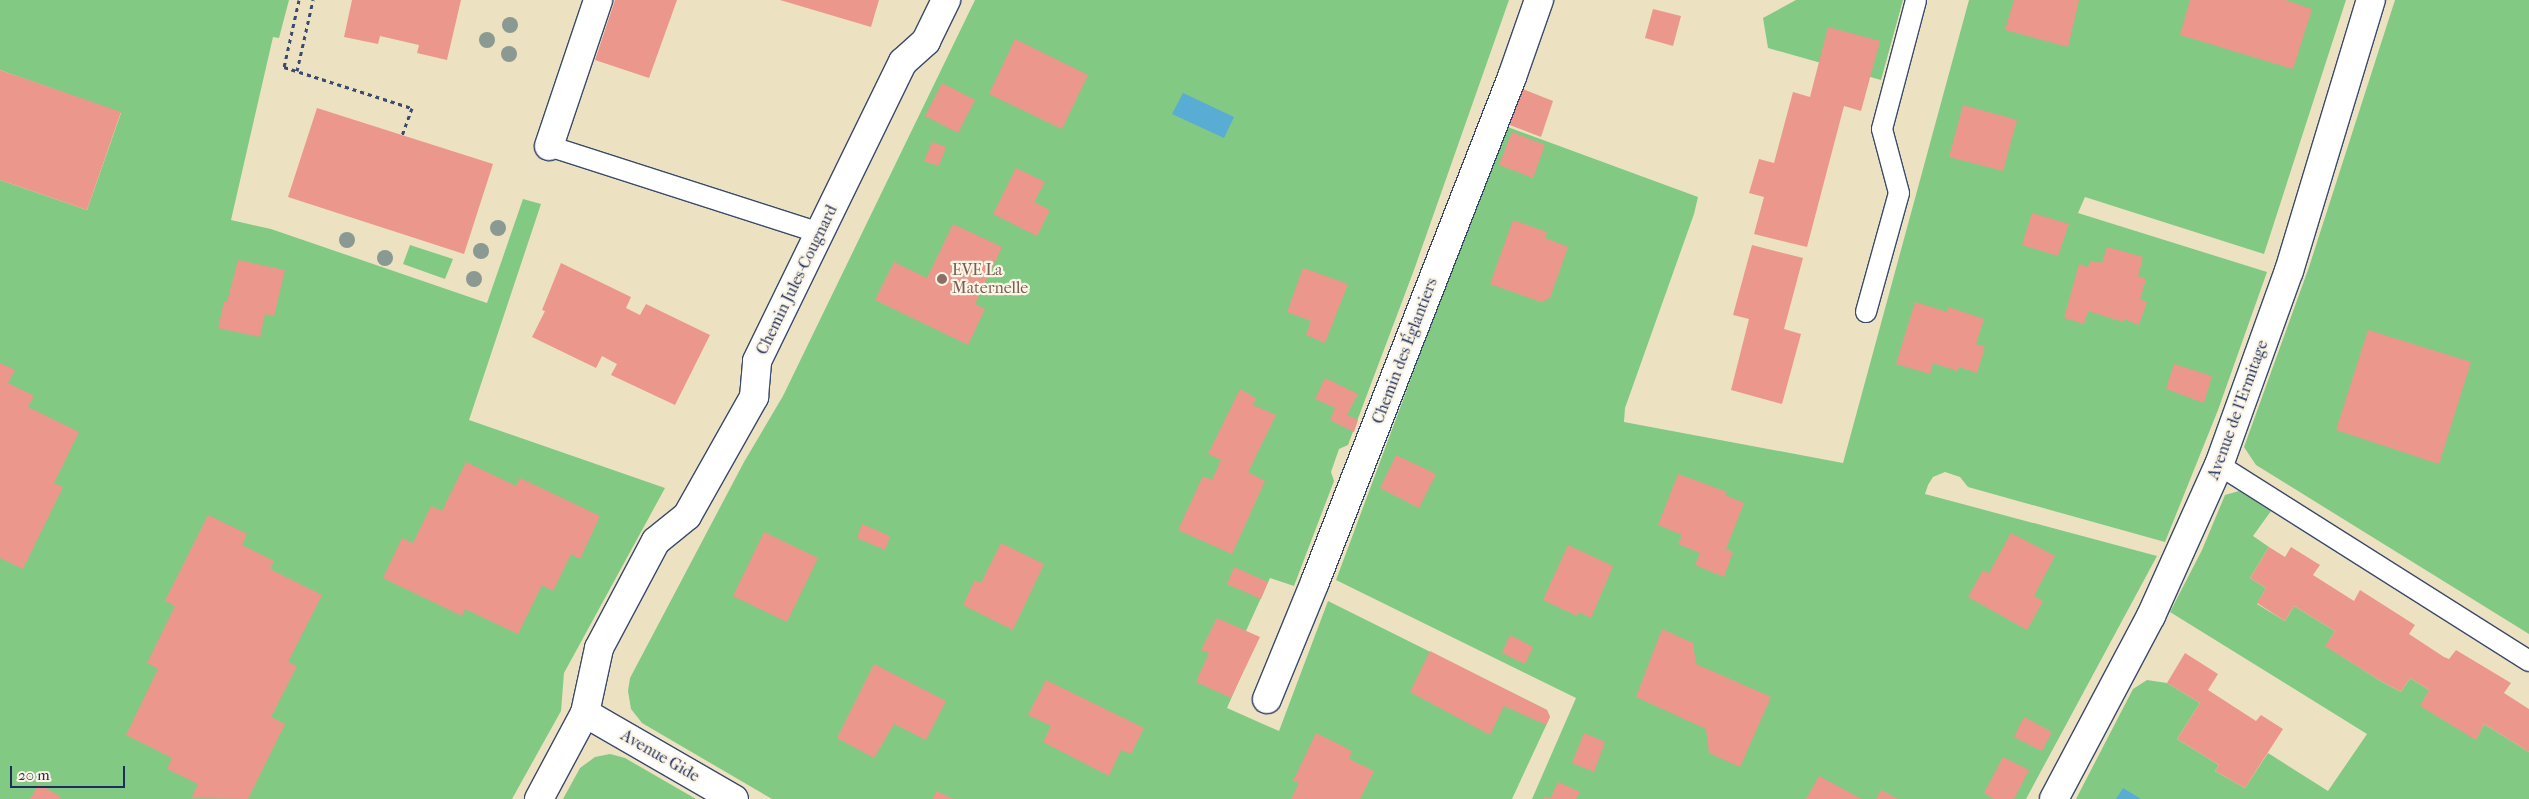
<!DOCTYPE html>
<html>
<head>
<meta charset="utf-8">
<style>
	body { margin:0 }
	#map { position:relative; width:2529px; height:799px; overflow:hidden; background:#ece2c1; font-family:"IM FELL French Canon",serif }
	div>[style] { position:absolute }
	.green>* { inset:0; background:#82c984 }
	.water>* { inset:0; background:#59acd4 }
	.building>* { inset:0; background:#ec978c }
	.path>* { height:3px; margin-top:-1.5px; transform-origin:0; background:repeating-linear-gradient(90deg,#3a4a6d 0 4px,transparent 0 8px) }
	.roads { filter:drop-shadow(1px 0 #3a4a6d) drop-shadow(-1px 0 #3a4a6d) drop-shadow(0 1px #3a4a6d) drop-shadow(0 -1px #3a4a6d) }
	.service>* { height:20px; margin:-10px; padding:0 10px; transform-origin:10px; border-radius:10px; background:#fff }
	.minor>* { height:28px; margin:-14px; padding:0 14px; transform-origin:14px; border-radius:14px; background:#fff }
	.trees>* { width:16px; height:16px; margin:-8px; border-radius:50%; background:#8a9991 }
	.dots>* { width:14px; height:14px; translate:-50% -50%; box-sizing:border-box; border:2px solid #fcf5e5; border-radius:50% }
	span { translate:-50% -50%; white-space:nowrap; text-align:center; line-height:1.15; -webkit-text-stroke:4.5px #fcf5e5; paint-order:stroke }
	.education-label { font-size:16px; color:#785e54 }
	.left { translate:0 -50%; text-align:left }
	.street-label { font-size:16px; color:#1b2f5e }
	.scale { position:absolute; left:10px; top:766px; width:115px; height:22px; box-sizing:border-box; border:2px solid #1b2f5e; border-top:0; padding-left:6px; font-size:15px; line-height:18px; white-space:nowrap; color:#1b2f5e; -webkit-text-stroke:4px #fcf5e5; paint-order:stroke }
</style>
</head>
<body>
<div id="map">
	<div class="green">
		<i style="clip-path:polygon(0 0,289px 0,279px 38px,273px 37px,231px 220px,271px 229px,487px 303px,523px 199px,541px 204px,469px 420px,665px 488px,564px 673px,561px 711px,512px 799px,0 799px,0 180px,87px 210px,121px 113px,0 70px)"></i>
		<i style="clip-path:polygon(975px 0,1509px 0,1414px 270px,1348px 445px,1339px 449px,1331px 472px,1334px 481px,1294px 586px,1270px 578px,1246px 631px,1244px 669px,1227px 708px,1279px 731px,1328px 601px,1547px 710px,1550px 717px,1512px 799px,772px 799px,642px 723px,631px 709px,628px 691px,630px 678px,744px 462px,783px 396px)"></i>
		<i style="clip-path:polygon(1796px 0,1903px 0,1881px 80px,1768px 48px,1763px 18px)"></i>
		<i style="clip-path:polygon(1969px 0,2346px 0,2264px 254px,2085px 197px,2078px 213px,2267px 272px,2218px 410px,2165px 542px,1968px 487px,1960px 477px,1945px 472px,1933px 477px,1928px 485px,1925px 494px,2157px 556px,2026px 799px,1532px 799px,1576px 698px,1336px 580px,1505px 126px,1698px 197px,1694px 214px,1625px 408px,1624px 422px,1843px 463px)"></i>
		<i style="clip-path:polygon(2395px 0,2529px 0,2529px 634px,2256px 465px,2244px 447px,2309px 267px)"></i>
		<i style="clip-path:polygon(410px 245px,453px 259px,445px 279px,403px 264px)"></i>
		<i style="clip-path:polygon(2239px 491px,2271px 511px,2253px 536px,2269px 547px,2250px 578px,2266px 588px,2257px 604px,2285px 621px,2294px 606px,2335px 631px,2326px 646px,2379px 680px,2401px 692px,2410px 678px,2429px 690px,2476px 739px,2484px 724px,2529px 752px,2529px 799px,2076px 799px,2133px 689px,2147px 680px,2167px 683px,2200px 703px,2177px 739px,2219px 765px,2215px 771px,2245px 788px,2268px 753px,2328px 791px,2367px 734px,2170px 612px,2202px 550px,2225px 495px)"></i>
		<i style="clip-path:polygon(610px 754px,625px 758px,696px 799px,563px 799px,580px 768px,595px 757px)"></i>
	</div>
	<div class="water">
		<i style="clip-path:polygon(1183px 93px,1234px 117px,1224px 138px,1172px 114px)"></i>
		<i style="clip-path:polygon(2123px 788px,2141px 799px,2116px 799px)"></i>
	</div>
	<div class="building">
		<i style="clip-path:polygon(352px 0,461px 0,447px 60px,417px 53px,419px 45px,380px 36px,378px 44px,344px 37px)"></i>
		<i style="clip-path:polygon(615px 0,677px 0,649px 78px,595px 60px)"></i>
		<i style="clip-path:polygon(780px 0,879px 0,871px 27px)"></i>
		<i style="clip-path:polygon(2014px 0,2079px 0,2068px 47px,2005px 30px)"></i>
		<i style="clip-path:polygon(2190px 0,2285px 0,2312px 9px,2293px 69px,2180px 35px)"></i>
		<i style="clip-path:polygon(1653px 9px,1681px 16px,1673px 46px,1645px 38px)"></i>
		<i style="clip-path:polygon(1828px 27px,1880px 41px,1861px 111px,1844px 106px,1807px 247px,1754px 234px,1764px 197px,1749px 193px,1759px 159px,1774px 163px,1793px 92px,1810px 97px)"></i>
		<i style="clip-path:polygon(1015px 39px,1088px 75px,1062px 129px,989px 94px)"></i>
		<i style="clip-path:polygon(0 70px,121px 112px,87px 210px,0 180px)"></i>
		<i style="clip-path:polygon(942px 83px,975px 100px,958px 133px,925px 116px)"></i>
		<i style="clip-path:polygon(1520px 88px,1553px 101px,1541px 137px,1507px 124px)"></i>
		<i style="clip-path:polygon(1963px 105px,2017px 120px,2003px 171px,1949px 157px)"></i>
		<i style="clip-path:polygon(317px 108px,493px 164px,464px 254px,288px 197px)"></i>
		<i style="clip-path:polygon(1512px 132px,1545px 145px,1533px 178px,1499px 165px)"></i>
		<i style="clip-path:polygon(932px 142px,946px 147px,939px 166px,924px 161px)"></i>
		<i style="clip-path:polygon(1016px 168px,1045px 182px,1034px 202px,1050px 210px,1037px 236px,993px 214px)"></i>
		<i style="clip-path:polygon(2032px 213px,2069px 224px,2058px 256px,2022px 245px)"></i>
		<i style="clip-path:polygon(1513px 220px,1547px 232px,1545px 238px,1568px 247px,1550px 298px,1541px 302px,1490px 284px)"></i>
		<i style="clip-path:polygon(953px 224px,1002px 247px,975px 304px,985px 309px,968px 345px,875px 300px,894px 262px,927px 278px)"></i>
		<i style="clip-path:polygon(1752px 245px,1803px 258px,1784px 329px,1801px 334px,1782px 404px,1731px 390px,1749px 319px,1733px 315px)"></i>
		<i style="clip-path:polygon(2107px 247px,2143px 257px,2138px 276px,2146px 279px,2140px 299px,2147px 302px,2139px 325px,2124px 319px,2123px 322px,2088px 311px,2084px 324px,2064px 318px,2079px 264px,2088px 267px,2091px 261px,2102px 263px)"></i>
		<i style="clip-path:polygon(238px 260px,285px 270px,274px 316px,265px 314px,260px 337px,218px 328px,224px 302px,227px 302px)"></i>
		<i style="clip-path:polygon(561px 263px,631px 297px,626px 308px,640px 315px,646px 304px,710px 335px,675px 405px,611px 375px,617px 364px,602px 356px,596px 368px,532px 337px,545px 311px,542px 310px)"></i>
		<i style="clip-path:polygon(1303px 268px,1348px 284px,1325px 343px,1306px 335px,1311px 321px,1287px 312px)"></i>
		<i style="clip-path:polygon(1915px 302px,1947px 312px,1948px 307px,1984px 319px,1976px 344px,1985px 347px,1977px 373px,1959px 367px,1957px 371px,1933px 363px,1930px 374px,1896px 364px)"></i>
		<i style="clip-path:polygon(2368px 330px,2471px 362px,2439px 464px,2336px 430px)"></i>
		<i style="clip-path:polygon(0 363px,15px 370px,8px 383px,34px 396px,28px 407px,79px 432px,54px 483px,63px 487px,23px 569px,0 558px)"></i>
		<i style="clip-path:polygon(2174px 364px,2212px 376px,2204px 403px,2166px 389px)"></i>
		<i style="clip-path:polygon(1325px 378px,1358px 394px,1347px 415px,1358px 420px,1354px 432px,1330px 420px,1335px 408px,1315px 399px)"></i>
		<i style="clip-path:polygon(1240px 389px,1256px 398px,1253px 405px,1276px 415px,1248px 472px,1265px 481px,1232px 554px,1178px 530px,1203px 476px,1212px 480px,1221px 460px,1208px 454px)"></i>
		<i style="clip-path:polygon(1396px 455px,1436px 474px,1419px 508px,1380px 488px)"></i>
		<i style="clip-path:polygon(466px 462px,516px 486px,520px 478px,600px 516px,580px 559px,571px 554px,553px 591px,542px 585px,518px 634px,465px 609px,462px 616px,383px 578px,402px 538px,413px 543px,431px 506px,442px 511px)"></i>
		<i style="clip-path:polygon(1678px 474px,1727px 492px,1725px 495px,1744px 503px,1726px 549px,1733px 552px,1724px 577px,1695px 565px,1700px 553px,1678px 544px,1682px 535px,1658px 525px)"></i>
		<i style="clip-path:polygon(208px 515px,247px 534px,242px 545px,274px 561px,270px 569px,322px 595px,288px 662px,297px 666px,271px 717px,285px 724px,248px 799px,191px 798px,198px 784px,167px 769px,172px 758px,126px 735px,158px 669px,147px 663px,175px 606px,165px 601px)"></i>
		<i style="clip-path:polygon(862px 524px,890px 536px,885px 550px,857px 538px)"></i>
		<i style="clip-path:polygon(764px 532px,818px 558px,787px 622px,733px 596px)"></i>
		<i style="clip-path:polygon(2011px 533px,2055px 556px,2034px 596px,2043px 601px,2027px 630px,1968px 597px,1983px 570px,1989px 573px)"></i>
		<i style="clip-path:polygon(1001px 543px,1044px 564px,1013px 630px,963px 605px,975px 580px,981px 583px)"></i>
		<i style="clip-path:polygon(1568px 545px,1613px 566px,1591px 618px,1579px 612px,1577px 616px,1543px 600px)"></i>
		<i style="clip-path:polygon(2269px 547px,2285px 557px,2291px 547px,2320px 565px,2313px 575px,2354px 601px,2360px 590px,2415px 625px,2409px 634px,2444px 657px,2449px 659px,2456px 650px,2511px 683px,2504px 693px,2529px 709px,2529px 752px,2484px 724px,2476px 740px,2420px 706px,2429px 690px,2410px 678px,2401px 692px,2379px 680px,2325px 646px,2335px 631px,2294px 606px,2285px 621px,2257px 603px,2266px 588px,2250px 578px)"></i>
		<i style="clip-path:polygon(1234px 567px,1268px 582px,1261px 599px,1227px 584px)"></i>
		<i style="clip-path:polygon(1217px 618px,1260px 637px,1231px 698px,1196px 682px,1209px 653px,1201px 650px)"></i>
		<i style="clip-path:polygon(1662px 629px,1693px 643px,1696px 664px,1771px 697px,1740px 767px,1709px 753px,1706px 729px,1636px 697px)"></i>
		<i style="clip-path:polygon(1510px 635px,1533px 647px,1525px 664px,1502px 653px)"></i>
		<i style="clip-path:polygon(1430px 651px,1547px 710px,1550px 717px,1546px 725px,1504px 706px,1490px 735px,1410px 692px)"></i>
		<i style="clip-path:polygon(2185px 653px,2218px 674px,2208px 690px,2256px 721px,2261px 715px,2283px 729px,2245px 788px,2215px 771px,2219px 765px,2177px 739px,2200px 703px,2167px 683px)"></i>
		<i style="clip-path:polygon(874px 664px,946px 701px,926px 740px,894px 724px,874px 758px,837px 738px)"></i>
		<i style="clip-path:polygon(1046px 680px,1144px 728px,1131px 754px,1121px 750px,1109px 776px,1043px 742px,1051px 726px,1028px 715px)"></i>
		<i style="clip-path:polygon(2024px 717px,2052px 732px,2042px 751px,2014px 737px)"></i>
		<i style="clip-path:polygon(1316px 733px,1352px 751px,1349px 759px,1374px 771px,1360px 799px,1291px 799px,1299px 783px,1293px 781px)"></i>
		<i style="clip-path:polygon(1584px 733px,1605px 742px,1594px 772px,1572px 763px)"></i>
		<i style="clip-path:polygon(2003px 757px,2029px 770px,2014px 799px,1994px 799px,1984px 793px)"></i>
		<i style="clip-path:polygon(1819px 776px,1862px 799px,1806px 799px)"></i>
		<i style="clip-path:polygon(1558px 782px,1580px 792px,1576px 799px,1543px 799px,1545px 796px,1550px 799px)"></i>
		<i style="clip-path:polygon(39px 784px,61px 797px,60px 799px,30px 799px)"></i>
		<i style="clip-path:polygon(1881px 790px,1898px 799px,1876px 799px)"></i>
		<i style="clip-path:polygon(936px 791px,954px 799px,933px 799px)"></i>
	</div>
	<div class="path">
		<i style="left:299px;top:0;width:69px;rotate:102.6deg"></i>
		<i style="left:284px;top:67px;width:134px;rotate:17.8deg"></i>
		<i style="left:412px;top:108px;width:29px;rotate:110deg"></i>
		<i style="left:297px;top:71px;width:73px;rotate:-77.3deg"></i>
	</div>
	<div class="roads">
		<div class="service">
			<i style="left:549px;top:146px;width:285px;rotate:17.8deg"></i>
			<i style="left:1866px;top:312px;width:123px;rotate:-74.5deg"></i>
			<i style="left:1899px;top:193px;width:66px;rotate:-104.9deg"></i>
			<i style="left:1882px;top:129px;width:133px;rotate:-75.2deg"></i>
			<i style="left:2219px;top:465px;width:367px;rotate:32.3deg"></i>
		</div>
		<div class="minor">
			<i style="left:549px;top:146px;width:154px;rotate:-71.4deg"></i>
			<i style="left:1267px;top:699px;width:126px;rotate:-67.7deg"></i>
			<i style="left:1315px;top:582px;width:542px;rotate:-68.69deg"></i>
			<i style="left:1512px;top:77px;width:82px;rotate:-70.7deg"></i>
			<i style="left:585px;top:713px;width:172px;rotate:30deg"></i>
			<i style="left:539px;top:799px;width:98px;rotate:-61.9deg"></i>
			<i style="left:585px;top:713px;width:66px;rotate:-77.8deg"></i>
			<i style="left:599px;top:648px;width:121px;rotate:-62deg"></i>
			<i style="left:656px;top:541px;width:40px;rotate:-39deg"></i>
			<i style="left:687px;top:516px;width:137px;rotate:-60.6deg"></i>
			<i style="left:754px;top:397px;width:36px;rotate:-85deg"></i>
			<i style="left:757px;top:361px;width:333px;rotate:-64deg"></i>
			<i style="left:903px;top:62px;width:31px;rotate:-42deg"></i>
			<i style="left:926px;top:41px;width:46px;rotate:-64deg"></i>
			<i style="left:2054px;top:799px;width:207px;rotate:-62.1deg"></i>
			<i style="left:2151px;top:616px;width:166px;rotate:-65.8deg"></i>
			<i style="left:2219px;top:465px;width:206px;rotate:-70.2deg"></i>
			<i style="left:2289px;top:271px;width:283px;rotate:-73.2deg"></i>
		</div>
	</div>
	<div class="trees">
		<i style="left:510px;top:25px"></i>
		<i style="left:487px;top:40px"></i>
		<i style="left:509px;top:54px"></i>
		<i style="left:498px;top:228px"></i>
		<i style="left:347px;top:240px"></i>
		<i style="left:481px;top:251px"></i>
		<i style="left:385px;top:258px"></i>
		<i style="left:474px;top:279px"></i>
	</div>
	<div class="dots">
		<i style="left:942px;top:279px;background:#8d6e63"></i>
	</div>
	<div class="education-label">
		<span class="left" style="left:952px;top:279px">EVE La<br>Maternelle</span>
	</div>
	<div class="street-label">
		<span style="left:797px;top:280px;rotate:-64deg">Chemin Jules-Cougnard</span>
		<span style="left:1405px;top:351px;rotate:-69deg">Chemin des Églantiers</span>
		<span style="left:2238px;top:410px;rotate:-70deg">Avenue de l'Ermitage</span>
		<span style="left:660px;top:756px;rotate:30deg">Avenue Gide</span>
	</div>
	<div class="scale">20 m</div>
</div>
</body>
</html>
